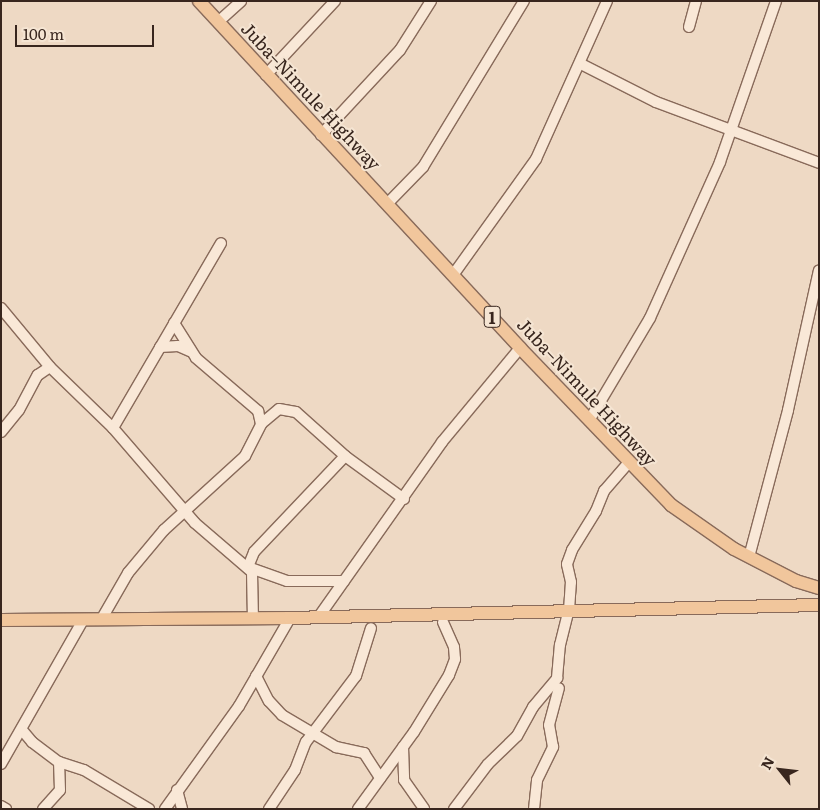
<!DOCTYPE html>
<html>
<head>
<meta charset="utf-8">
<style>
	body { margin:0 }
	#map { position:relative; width:820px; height:810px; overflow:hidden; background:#eed9c4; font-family:Literata,serif }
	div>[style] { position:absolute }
	.roads { filter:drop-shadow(1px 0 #886a5a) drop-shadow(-1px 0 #886a5a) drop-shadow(0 1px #886a5a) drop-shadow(0 -1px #886a5a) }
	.minor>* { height:10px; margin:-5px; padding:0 5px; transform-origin:5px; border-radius:5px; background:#f9e8d7 }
	.major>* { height:12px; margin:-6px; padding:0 6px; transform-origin:6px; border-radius:6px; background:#f1c69c }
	span { translate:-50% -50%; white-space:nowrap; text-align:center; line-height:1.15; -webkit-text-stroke:4px #f5e5d3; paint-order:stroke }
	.shield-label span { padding:1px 4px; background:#f5e5d3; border:1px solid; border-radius:4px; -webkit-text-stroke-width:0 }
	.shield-label { font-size:16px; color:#38261e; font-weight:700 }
	.street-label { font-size:18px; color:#38261e }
	.frame { position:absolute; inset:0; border:2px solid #38261e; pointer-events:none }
	.north { position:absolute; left:755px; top:745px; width:50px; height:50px; -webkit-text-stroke:4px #f5e5d3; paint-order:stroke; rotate:299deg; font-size:14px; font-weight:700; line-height:20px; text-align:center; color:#38261e }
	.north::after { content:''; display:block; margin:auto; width:18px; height:22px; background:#38261e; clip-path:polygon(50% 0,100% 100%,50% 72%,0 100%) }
	.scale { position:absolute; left:15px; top:25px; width:139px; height:22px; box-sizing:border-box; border:2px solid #38261e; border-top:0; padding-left:6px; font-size:15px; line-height:18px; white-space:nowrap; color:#38261e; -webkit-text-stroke:4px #f5e5d3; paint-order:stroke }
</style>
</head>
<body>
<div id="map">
	<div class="roads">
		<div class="minor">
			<i style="left:218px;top:22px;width:31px;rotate:-42deg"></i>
			<i style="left:689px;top:27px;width:27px;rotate:-75deg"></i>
			<i style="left:581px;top:64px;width:84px;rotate:26.9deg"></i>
			<i style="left:656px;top:102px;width:174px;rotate:20.5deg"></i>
			<i style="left:266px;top:75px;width:101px;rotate:-47deg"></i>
			<i style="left:321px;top:135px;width:116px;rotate:-47.1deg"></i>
			<i style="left:400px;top:50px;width:58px;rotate:-57.7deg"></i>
			<i style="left:387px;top:204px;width:52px;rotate:-45.8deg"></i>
			<i style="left:423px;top:167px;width:194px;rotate:-58.7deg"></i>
			<i style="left:453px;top:275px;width:143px;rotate:-54.4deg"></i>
			<i style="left:536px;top:159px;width:173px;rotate:-65.8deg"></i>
			<i style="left:1px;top:308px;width:77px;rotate:50.3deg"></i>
			<i style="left:50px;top:367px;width:88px;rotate:44.1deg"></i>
			<i style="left:113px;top:428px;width:125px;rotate:49.2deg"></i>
			<i style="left:195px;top:523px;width:75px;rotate:40.7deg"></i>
			<i style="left:252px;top:572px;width:46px;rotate:88.8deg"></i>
			<i style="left:174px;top:323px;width:41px;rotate:57.8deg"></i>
			<i style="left:196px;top:358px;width:82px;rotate:40.5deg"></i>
			<i style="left:258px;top:411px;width:13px;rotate:77deg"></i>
			<i style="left:160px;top:347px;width:18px;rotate:-3deg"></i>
			<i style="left:178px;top:346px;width:13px;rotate:23deg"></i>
			<i style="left:590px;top:419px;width:117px;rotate:-59.3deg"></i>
			<i style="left:650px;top:318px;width:171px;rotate:-65.8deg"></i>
			<i style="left:720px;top:162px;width:170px;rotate:-70.8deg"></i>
			<i style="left:113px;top:428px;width:214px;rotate:-59.7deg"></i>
			<i style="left:1px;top:432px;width:28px;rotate:-51deg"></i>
			<i style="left:19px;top:410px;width:40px;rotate:-62deg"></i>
			<i style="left:38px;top:375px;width:14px;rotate:-34deg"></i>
			<i style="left:749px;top:557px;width:152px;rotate:-75.1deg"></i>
			<i style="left:788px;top:410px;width:143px;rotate:-77.5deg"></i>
			<i style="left:344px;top:581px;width:57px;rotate:180deg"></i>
			<i style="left:287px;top:581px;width:41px;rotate:-160.3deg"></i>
			<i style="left:248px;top:567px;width:16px;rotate:-68deg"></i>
			<i style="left:254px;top:552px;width:132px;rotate:-46.5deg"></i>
			<i style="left:320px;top:615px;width:212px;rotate:-54.8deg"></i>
			<i style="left:442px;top:442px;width:122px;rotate:-50.3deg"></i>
			<i style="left:101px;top:620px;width:54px;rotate:-60.1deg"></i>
			<i style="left:128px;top:573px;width:56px;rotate:-50.1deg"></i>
			<i style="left:164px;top:530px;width:110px;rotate:-42.4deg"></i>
			<i style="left:245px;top:456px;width:36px;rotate:-63deg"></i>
			<i style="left:261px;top:424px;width:23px;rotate:-40deg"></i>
			<i style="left:279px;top:409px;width:17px;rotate:10deg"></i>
			<i style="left:296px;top:412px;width:66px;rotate:41.9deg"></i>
			<i style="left:345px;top:456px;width:73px;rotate:36.1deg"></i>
			<i style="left:256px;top:676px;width:28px;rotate:63deg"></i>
			<i style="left:269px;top:701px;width:19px;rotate:47deg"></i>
			<i style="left:282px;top:715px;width:63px;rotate:30.7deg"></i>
			<i style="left:336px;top:747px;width:29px;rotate:12deg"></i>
			<i style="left:364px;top:753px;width:30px;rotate:57deg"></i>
			<i style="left:22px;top:730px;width:16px;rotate:50deg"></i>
			<i style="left:32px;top:742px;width:34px;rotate:37deg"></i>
			<i style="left:59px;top:762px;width:26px;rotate:18deg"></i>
			<i style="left:84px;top:770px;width:76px;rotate:31deg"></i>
			<i style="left:403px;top:747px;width:33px;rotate:88deg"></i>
			<i style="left:404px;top:780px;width:35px;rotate:55deg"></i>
			<i style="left:1px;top:764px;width:166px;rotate:-60.3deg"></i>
			<i style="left:177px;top:790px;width:20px;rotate:75deg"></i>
			<i style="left:1px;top:806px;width:6px;rotate:31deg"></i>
			<i style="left:43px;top:809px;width:25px;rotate:-48deg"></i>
			<i style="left:60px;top:790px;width:28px;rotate:-92deg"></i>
			<i style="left:165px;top:809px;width:127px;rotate:-54.3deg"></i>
			<i style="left:239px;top:706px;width:102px;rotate:-59.9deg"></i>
			<i style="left:269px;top:809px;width:47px;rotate:-56.3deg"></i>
			<i style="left:295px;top:770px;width:30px;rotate:-69deg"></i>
			<i style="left:306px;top:742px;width:83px;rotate:-52.9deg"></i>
			<i style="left:356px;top:676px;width:50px;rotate:-72.6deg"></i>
			<i style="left:358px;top:809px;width:95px;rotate:-54deg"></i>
			<i style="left:414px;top:732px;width:67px;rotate:-58.4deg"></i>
			<i style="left:449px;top:675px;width:17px;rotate:-69deg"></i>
			<i style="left:455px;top:659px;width:12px;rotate:-95deg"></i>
			<i style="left:454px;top:647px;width:27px;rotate:-114deg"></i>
			<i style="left:454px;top:809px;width:56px;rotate:-52.9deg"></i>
			<i style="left:488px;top:764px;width:40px;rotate:-44deg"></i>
			<i style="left:517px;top:736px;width:33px;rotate:-61deg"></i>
			<i style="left:533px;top:707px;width:38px;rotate:-50deg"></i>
			<i style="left:557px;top:678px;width:33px;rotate:-85deg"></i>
			<i style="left:560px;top:645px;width:36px;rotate:-76deg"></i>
			<i style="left:569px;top:610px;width:28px;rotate:-86deg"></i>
			<i style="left:571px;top:582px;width:18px;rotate:-103deg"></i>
			<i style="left:567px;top:564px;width:15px;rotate:-70deg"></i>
			<i style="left:572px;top:550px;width:46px;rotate:-58.4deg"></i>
			<i style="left:596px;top:511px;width:22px;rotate:-68deg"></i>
			<i style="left:604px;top:491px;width:37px;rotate:-49deg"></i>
			<i style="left:534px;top:809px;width:29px;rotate:-84deg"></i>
			<i style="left:537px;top:780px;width:37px;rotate:-64deg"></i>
			<i style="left:553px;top:747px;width:22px;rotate:-100deg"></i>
			<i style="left:549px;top:725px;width:38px;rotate:-75deg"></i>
		</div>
		<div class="major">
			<i style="left:199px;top:1px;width:473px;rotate:47.2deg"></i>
			<i style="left:520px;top:348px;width:218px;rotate:46.1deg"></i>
			<i style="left:671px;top:505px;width:77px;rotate:34.9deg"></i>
			<i style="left:734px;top:549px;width:70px;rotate:27.3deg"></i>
			<i style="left:796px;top:581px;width:24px;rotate:17deg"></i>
			<i style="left:1px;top:620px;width:289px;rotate:-0.4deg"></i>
			<i style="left:290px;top:618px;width:529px;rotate:-1.41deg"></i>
		</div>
	</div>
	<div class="shield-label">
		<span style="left:492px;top:317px">1</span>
	</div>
	<div class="street-label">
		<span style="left:311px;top:96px;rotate:47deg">Juba–Nimule Highway</span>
		<span style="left:587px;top:392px;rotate:47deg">Juba–Nimule Highway</span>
	</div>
	<div class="frame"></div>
	<div class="north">N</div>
	<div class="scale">100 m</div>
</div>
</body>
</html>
